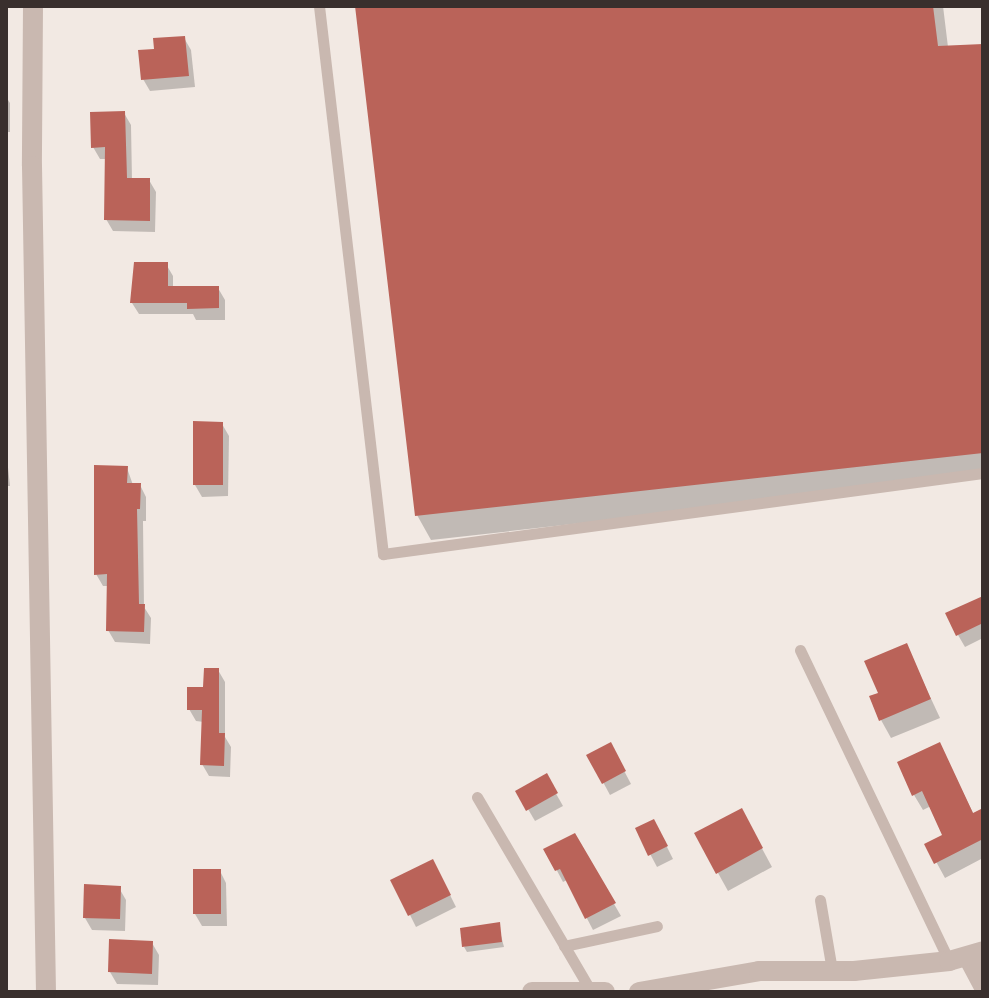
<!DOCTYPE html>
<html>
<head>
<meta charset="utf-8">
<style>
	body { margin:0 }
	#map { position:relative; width:989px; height:998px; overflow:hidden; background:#f2e9e3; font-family:"Exo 2",sans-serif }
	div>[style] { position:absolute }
	.shadow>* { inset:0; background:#0003 }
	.building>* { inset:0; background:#ba6359 }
	.service>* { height:11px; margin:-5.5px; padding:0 5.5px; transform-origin:5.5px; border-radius:5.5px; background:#c9b8b0 }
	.minor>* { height:20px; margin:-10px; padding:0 10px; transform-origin:10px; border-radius:10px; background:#c9b8b0 }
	span { translate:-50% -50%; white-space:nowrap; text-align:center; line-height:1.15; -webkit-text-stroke:8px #faf3ef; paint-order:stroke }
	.frame { position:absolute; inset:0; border:8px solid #392f2d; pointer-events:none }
</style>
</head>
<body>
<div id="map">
	<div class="shadow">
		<i style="clip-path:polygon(357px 6px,943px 6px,948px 47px,983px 46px,983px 478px,431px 540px,417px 515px)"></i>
		<i style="clip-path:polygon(184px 38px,191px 50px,195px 87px,150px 91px,143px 79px,156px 50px)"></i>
		<i style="clip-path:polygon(6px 97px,10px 103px,10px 132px,6px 132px)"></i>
		<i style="clip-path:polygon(124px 113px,131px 125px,132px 180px,149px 180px,156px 192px,155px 232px,113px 231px,106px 219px,107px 159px,100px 159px,93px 147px)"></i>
		<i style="clip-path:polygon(166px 264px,173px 276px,173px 288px,218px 288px,225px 300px,225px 320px,196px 320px,193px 314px,139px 314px,132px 303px)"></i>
		<i style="clip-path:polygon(222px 424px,229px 436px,228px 496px,202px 497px,195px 485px)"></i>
		<i style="clip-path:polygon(6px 449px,10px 486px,6px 486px)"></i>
		<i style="clip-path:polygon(127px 468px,133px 485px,140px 485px,146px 497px,146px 521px,143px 521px,144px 607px,151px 618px,150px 644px,115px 642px,108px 630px,109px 586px,103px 586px,96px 574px)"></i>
		<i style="clip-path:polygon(983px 609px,983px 638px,965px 647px,958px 635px)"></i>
		<i style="clip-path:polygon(906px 645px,940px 718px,891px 738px,881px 720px,880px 694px)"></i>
		<i style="clip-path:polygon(218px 670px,225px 682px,225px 737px,231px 747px,230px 777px,209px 776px,202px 764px,204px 722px,196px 721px,189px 709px)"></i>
		<i style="clip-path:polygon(610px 744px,631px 784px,610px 795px,589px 756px)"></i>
		<i style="clip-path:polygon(940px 745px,974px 815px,983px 811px,983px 858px,945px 878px,927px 845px,945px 836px,931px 806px,923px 810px,914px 795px)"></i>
		<i style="clip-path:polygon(546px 776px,563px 806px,535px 821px,518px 792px)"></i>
		<i style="clip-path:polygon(751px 828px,772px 867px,728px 891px,718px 873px)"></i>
		<i style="clip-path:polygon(637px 829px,660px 833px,673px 859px,657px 867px)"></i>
		<i style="clip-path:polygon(574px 835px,621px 916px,593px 930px,567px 880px,563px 882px,546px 850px)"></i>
		<i style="clip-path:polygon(220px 871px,226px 883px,227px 926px,202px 926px,195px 914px)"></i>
		<i style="clip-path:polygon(439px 873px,456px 907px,416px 927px,410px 915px)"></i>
		<i style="clip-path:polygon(119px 888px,126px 900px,125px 931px,92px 930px,85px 918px)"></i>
		<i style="clip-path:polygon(498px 924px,504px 947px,467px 952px,464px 947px)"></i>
		<i style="clip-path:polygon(152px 943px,159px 955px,158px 985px,117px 984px,110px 972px)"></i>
	</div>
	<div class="building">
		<i style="clip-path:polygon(355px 6px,933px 6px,938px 46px,983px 44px,983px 453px,415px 516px)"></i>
		<i style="clip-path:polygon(185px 36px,189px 76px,141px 80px,138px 50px,154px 49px,153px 38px)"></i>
		<i style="clip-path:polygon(125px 111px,127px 178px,150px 178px,150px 221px,104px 220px,105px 147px,91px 148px,90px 112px)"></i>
		<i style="clip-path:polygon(134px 262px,168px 262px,168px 286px,219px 286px,219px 308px,187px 309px,187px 303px,130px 303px)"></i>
		<i style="clip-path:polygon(193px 421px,223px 422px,223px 485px,193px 485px)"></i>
		<i style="clip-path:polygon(94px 465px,128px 466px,127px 483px,141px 483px,140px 509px,137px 509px,139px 604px,145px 604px,144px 632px,106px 631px,107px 574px,94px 575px)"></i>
		<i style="clip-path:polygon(983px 596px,983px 623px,956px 636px,945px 613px)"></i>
		<i style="clip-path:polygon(907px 643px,931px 699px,879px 721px,869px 696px,878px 693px,864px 661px)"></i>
		<i style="clip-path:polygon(204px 668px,219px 668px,219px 733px,225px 733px,224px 766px,200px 765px,202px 710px,187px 710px,187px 687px,203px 687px)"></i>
		<i style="clip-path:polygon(611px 742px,626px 771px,602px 784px,586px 755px)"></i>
		<i style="clip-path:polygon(940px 742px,973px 813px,983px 808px,983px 839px,934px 864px,924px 844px,942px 835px,922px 791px,912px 796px,897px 762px)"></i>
		<i style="clip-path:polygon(547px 773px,558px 793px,526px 811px,515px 791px)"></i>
		<i style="clip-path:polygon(742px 808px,763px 848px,716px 874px,694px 833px)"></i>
		<i style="clip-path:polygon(654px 819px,668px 846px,648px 856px,635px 828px)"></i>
		<i style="clip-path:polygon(575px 833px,616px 903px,585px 919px,560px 869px,555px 871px,543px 849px)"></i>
		<i style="clip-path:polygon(433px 859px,451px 895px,408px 916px,390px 880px)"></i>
		<i style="clip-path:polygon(193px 869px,221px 869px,221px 914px,193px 914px)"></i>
		<i style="clip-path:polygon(84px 884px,121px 886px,120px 919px,83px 918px)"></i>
		<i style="clip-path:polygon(500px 922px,502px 942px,462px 947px,460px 928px)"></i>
		<i style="clip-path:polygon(109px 939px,153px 941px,152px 974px,108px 972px)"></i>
	</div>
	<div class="service">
		<i style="left:319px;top:6px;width:552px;rotate:83.34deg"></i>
		<i style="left:383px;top:554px;width:605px;rotate:-7.69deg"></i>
		<i style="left:800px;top:650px;width:345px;rotate:64.4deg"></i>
		<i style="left:477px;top:797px;width:225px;rotate:59.6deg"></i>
		<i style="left:820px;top:900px;width:71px;rotate:80.3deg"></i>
		<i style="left:564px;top:946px;width:95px;rotate:-12.1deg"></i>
	</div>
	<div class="minor">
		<i style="left:33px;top:6px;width:160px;rotate:90.4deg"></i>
		<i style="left:32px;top:166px;width:826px;rotate:89.03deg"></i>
		<i style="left:968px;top:957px;width:32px;rotate:62deg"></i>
		<i style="left:532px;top:992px;width:73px"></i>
		<i style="left:639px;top:992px;width:122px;rotate:-9.9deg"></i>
		<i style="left:759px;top:971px;width:95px"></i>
		<i style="left:854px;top:971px;width:96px;rotate:-6deg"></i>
		<i style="left:949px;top:961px;width:35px;rotate:-16deg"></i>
	</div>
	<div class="frame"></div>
</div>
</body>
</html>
